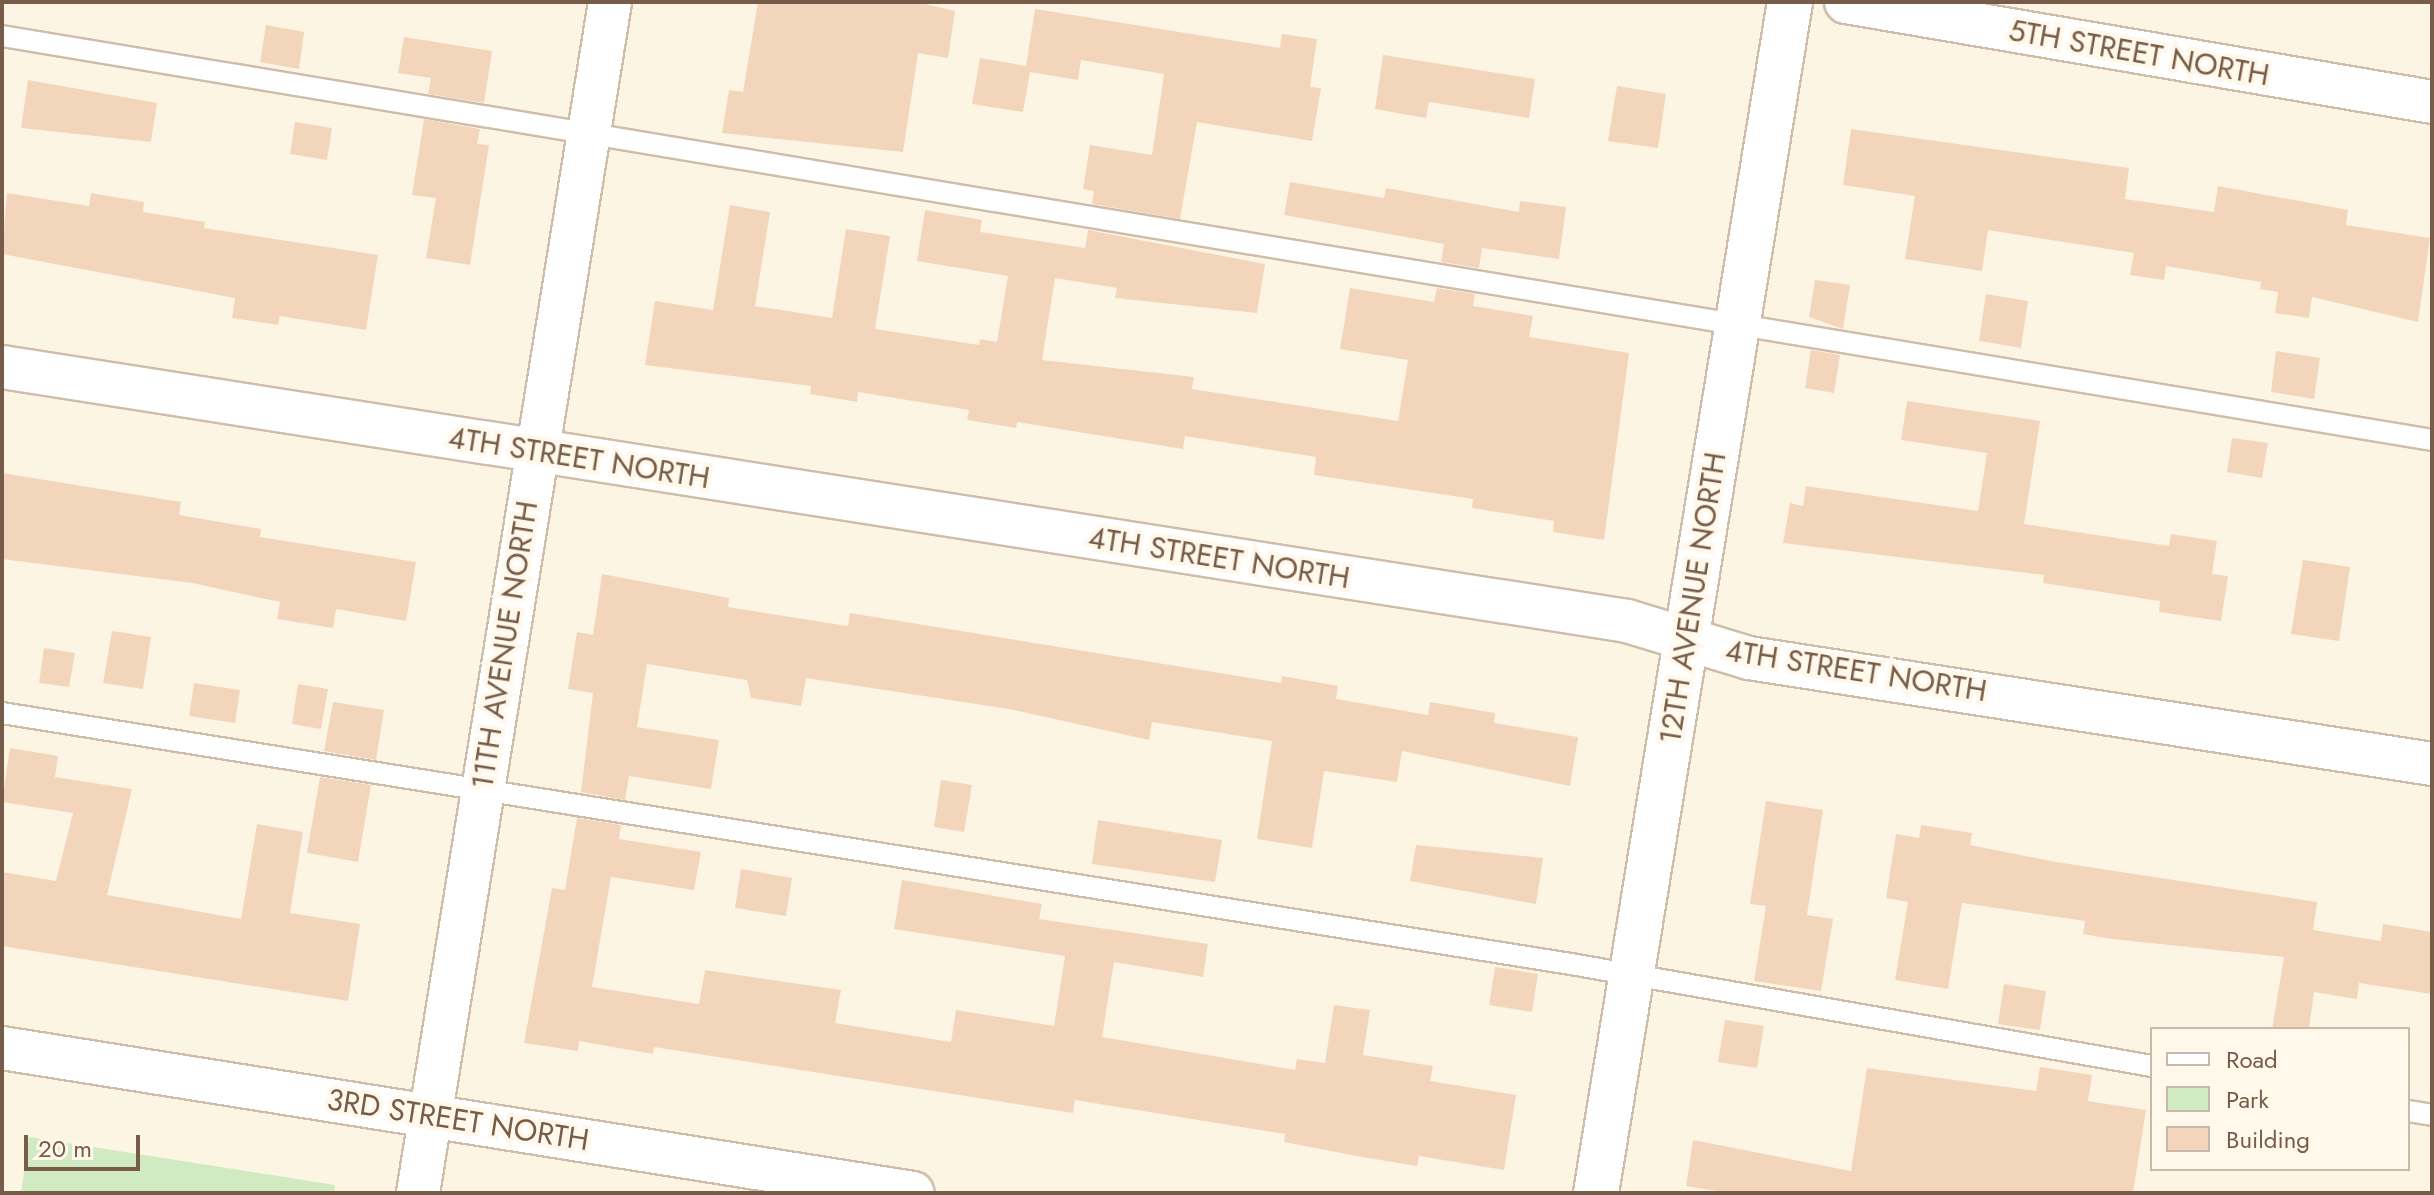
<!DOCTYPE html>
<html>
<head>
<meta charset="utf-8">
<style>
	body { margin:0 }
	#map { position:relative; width:2434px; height:1195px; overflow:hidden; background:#fdf5e4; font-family:Jost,sans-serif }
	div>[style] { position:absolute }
	.green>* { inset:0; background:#d0ebc2 }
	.building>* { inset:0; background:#f3d5bb }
	.roads { filter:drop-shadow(2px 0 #cfbdaa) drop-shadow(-2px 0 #cfbdaa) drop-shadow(0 2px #cfbdaa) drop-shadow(0 -2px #cfbdaa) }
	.lane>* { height:20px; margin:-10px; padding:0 10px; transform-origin:10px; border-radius:10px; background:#fff }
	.street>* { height:42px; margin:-21px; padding:0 21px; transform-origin:21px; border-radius:21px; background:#fff }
	.secondary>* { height:44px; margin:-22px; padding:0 22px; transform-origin:22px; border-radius:22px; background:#fff }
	span { translate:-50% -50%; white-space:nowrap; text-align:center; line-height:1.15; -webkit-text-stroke:8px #fff8eb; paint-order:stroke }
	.street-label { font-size:30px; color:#765c49 }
	.frame { position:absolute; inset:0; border:4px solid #765c49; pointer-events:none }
	.legend { position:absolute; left:2150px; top:1027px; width:260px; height:144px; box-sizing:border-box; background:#fff8eb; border:2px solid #c8baaa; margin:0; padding:10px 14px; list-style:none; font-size:24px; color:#765c49 }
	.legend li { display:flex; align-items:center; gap:16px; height:40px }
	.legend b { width:40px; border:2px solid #c8baaa }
	.scale { position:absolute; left:24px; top:1135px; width:116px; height:36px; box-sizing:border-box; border:4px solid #765c49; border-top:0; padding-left:10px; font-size:24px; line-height:28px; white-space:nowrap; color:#765c49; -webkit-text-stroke:6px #fff8eb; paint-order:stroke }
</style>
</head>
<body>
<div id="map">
	<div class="green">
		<i style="clip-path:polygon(29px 1137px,335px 1185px,334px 1193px,21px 1193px)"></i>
	</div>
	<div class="building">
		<i style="clip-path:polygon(758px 2px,917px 2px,955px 11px,948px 58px,918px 53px,903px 152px,722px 133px,729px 90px,743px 92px)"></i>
		<i style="clip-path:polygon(1035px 9px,1280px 48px,1282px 34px,1317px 39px,1310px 87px,1321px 88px,1312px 141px,1197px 122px,1180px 219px,1092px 204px,1094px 191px,1083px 189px,1090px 145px,1152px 155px,1164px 74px,1081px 60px,1078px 80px,1030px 72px,1023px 112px,972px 104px,980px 58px,1026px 66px)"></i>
		<i style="clip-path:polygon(266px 25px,304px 32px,299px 69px,260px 62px)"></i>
		<i style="clip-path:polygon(404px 37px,492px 51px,484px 103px,428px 94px,431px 78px,398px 73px)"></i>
		<i style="clip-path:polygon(1383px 55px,1535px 79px,1529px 118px,1429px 102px,1426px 118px,1375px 109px)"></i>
		<i style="clip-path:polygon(28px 80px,157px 103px,151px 142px,21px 128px)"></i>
		<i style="clip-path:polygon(1617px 86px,1666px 94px,1658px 148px,1608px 141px)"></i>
		<i style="clip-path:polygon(424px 119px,480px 129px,477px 144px,489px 145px,470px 265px,426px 258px,436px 198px,412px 195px)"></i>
		<i style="clip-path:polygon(295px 122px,332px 128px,327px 160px,290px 154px)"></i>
		<i style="clip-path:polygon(1851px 129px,2129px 168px,2125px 199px,2214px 212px,2218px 186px,2348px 210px,2346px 225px,2430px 238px,2418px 322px,2312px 297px,2309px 318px,2275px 313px,2278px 292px,2260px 289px,2261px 282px,2166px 266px,2164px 280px,2130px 275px,2134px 253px,1988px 230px,1982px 271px,1905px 259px,1915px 196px,1843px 185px)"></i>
		<i style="clip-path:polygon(1290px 182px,1384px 198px,1386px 188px,1519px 212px,1520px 201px,1566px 207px,1559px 259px,1482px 248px,1479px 268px,1441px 262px,1444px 244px,1284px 215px)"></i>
		<i style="clip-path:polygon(7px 193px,89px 206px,91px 193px,144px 202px,143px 212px,205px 222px,204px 228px,378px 255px,366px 330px,280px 316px,278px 325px,232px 318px,235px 298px,2px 254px)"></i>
		<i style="clip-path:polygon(730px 205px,770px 212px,755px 306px,832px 318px,846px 229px,890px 236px,875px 329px,979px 345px,980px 339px,997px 342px,1008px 276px,917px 261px,925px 210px,982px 220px,980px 232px,1085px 248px,1088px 230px,1265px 264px,1257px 313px,1115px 298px,1117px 288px,1055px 278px,1042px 360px,1194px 377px,1192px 389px,1398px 421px,1408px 360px,1340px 349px,1350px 288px,1434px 302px,1437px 288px,1475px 294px,1473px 306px,1533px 316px,1529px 337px,1629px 353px,1604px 540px,1553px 532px,1554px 521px,1472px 508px,1473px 499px,1314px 475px,1316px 457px,1185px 436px,1183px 449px,1017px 422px,1016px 428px,967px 420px,969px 410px,858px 392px,857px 402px,810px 394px,811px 386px,645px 365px,655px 301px,713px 310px)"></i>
		<i style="clip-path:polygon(1815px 280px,1850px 285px,1843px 329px,1809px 317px)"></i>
		<i style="clip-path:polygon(1986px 294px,2028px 301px,2021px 348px,1979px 341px)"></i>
		<i style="clip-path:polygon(1811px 350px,1840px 355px,1834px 393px,1805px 388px)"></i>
		<i style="clip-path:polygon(2276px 351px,2320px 358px,2314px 399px,2271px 392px)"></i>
		<i style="clip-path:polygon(1907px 401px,2040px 421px,2024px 524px,2169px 546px,2171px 534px,2217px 541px,2212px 574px,2228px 576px,2221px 621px,2159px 612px,2160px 601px,2043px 583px,2044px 575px,1783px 543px,1790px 503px,1803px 506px,1806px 486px,1978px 511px,1987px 453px,1901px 440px)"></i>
		<i style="clip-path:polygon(2232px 438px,2268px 443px,2262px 478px,2227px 472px)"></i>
		<i style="clip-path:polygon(2px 473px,181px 502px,179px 515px,261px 529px,260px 537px,416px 562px,406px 621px,336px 609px,333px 628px,277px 619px,280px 602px,192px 583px,2px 559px)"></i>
		<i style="clip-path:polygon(2303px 560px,2350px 567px,2339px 641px,2291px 634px)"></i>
		<i style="clip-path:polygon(602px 574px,729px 598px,728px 607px,848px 626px,850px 613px,1281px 683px,1282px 676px,1338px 686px,1336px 699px,1428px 715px,1430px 702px,1495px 713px,1494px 723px,1578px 737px,1570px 786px,1402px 751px,1397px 782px,1324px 771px,1312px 848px,1257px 839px,1272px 741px,1152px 722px,1149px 740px,1009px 709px,806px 678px,801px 706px,751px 698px,747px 680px,647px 664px,637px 727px,719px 740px,711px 789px,629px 776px,625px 800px,581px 792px,593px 693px,568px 689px,577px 632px,593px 635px)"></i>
		<i style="clip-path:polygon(112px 631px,151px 637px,143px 689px,103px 683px)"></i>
		<i style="clip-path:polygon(44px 648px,75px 653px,69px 687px,39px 683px)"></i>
		<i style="clip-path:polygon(194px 683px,240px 690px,235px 723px,189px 716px)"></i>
		<i style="clip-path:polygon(298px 684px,328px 689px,321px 729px,292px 724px)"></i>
		<i style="clip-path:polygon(333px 702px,384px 710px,376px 760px,324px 751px)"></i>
		<i style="clip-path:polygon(10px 748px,58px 756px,55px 777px,132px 789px,107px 895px,241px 919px,257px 824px,303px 832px,290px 913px,360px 924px,348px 1001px,2px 946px,2px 872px,56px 881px,73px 813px,2px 802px)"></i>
		<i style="clip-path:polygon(320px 777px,371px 785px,358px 862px,307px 853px)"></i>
		<i style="clip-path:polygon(941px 780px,972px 785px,964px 832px,934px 827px)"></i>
		<i style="clip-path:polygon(1766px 801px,1823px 810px,1807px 915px,1833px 919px,1821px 991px,1754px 981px,1766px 906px,1750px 904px)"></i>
		<i style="clip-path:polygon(577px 818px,621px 825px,619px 839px,701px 852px,694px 890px,611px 877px,592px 987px,699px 1004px,705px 970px,841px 990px,835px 1023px,951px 1042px,956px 1010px,1054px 1026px,1065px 956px,894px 929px,902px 880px,1042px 904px,1039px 919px,1208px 944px,1203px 977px,1114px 962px,1102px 1037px,1295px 1070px,1297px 1059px,1325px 1063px,1334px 1005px,1370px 1010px,1363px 1055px,1433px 1066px,1430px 1081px,1516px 1095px,1504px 1170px,1419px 1156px,1417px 1166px,1362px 1157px,1284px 1142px,1285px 1134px,1075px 1100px,1073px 1113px,654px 1047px,653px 1054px,579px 1041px,578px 1051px,524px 1043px,552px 888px,565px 890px)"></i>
		<i style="clip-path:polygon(1098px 820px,1222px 840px,1215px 882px,1092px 864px)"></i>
		<i style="clip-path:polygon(1921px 825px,1972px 833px,1970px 845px,2056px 862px,2317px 902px,2313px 930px,2381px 941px,2383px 924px,2432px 932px,2432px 994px,2359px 983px,2357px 999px,2314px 992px,2309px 1029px,2272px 1029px,2284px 957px,2112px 939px,2083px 934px,2085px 921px,1962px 903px,1948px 989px,1895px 980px,1908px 902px,1886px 898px,1896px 834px,1919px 838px)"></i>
		<i style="clip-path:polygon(1416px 845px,1543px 858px,1536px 904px,1410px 881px)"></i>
		<i style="clip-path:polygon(741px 869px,792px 878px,786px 916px,735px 908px)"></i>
		<i style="clip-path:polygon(1495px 967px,1538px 974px,1532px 1012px,1489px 1005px)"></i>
		<i style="clip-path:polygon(2004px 984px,2046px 991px,2040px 1030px,1998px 1024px)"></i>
		<i style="clip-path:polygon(1725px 1020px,1764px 1026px,1757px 1068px,1718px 1062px)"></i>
		<i style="clip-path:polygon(2040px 1067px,2092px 1075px,2088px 1101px,2146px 1110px,2133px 1193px,1728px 1193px,1686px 1186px,1693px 1140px,1851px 1171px,1867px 1068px,2036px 1091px)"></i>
	</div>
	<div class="roads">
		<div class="lane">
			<i style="left:2px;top:36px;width:2463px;rotate:9.44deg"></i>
			<i style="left:2px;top:713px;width:1589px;rotate:9.09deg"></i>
			<i style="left:1571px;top:964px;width:590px;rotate:9.96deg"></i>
			<i style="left:2408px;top:1111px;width:24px;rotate:9deg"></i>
		</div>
		<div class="street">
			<i style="left:1846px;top:2px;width:594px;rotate:9.68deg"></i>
			<i style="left:2px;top:367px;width:1645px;rotate:8.88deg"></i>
			<i style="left:1627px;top:621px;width:127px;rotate:16.9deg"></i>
			<i style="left:1749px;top:658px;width:691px;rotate:8.82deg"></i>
			<i style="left:2px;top:1048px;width:922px;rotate:9.04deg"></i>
			<i style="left:418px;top:1193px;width:1206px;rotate:-80.84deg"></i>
		</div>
		<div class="secondary">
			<i style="left:1596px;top:1193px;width:1207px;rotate:-80.75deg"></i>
		</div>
	</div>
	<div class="street-label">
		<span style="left:2139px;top:53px;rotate:10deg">5TH STREET NORTH</span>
		<span style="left:579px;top:458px;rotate:9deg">4TH STREET NORTH</span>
		<span style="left:1219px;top:558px;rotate:9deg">4TH STREET NORTH</span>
		<span style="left:1693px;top:598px;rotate:-81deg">12TH AVENUE NORTH</span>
		<span style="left:505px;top:645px;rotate:-81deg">11TH AVENUE NORTH</span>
		<span style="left:1856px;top:671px;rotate:9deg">4TH STREET NORTH</span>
		<span style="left:458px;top:1120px;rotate:9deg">3RD STREET NORTH</span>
	</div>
	<div class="frame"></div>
	<ul class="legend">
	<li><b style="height:10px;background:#fff"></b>Road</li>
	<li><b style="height:22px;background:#d0ebc2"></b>Park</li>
	<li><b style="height:22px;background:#f3d5bb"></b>Building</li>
	</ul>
	<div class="scale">20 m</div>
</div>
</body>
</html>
